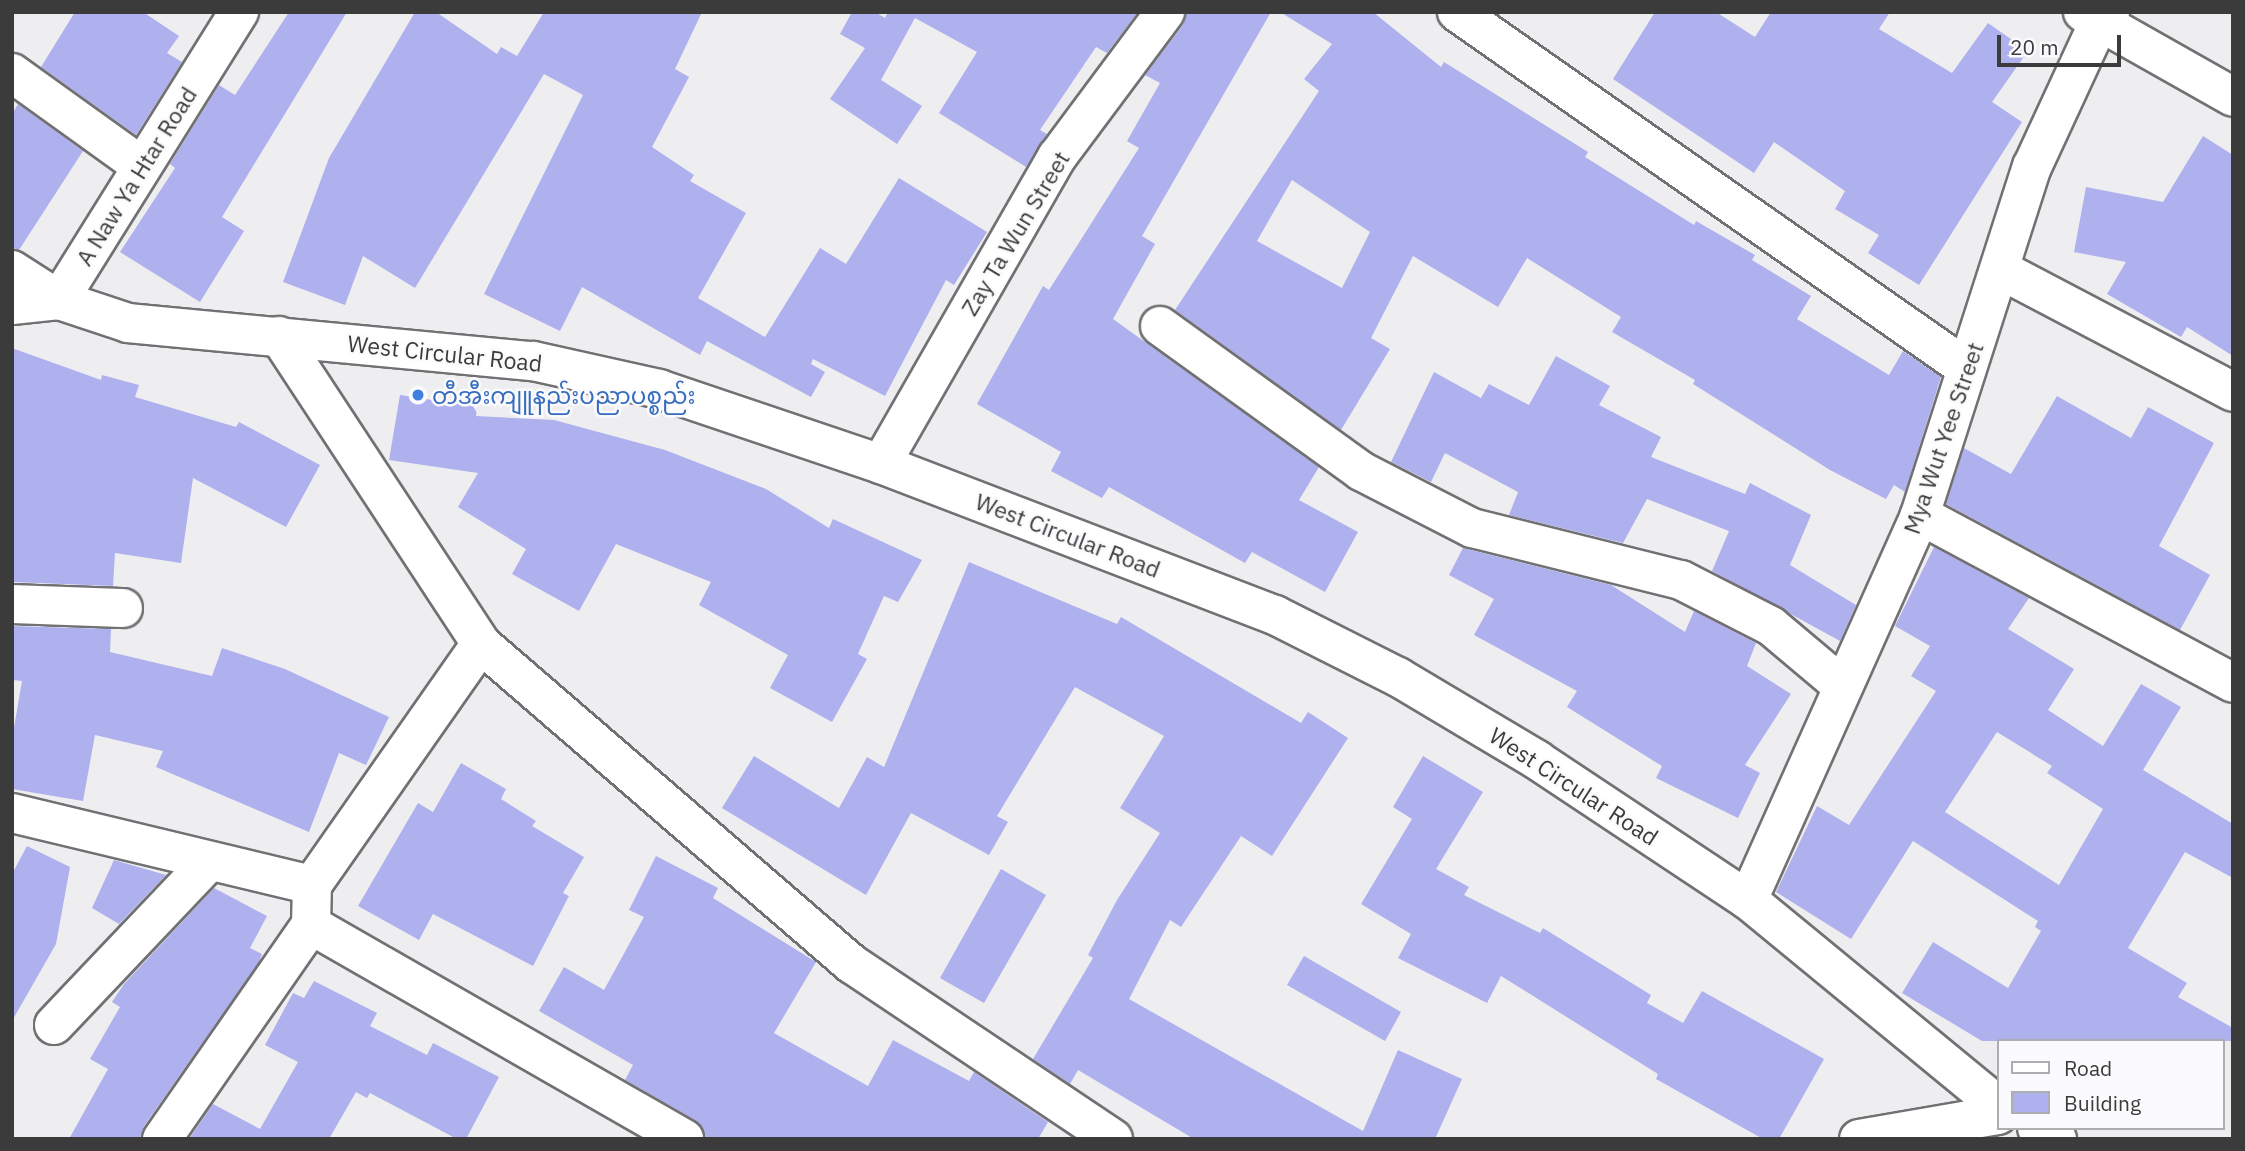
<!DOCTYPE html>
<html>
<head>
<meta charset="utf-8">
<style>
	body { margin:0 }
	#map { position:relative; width:2245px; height:1151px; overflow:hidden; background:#eeeef0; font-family:"IBM Plex Sans","Noto Sans Myanmar",sans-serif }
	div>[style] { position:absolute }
	.building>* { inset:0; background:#afb0ee }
	.roads { filter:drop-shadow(2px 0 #717173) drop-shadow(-2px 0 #717173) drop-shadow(0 2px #717173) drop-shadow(0 -2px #717173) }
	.minor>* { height:38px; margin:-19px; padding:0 19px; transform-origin:19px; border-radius:19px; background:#fff }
	.dots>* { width:19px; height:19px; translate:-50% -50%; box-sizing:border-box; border:4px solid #fbfbfd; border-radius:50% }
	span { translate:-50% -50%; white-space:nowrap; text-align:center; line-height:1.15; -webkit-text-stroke:5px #fbfbfd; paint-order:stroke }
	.street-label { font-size:23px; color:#3b3b3c }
	.shop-label { font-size:23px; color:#366cbe }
	.left { translate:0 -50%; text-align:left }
	.frame { position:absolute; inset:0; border:14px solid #3b3b3c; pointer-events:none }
	.legend { position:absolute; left:1997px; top:1039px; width:228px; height:91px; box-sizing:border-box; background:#fbfbfd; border:2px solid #aeaeb0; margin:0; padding:9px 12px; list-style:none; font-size:21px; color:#3b3b3c }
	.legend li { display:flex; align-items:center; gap:14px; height:35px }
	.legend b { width:35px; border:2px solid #aeaeb0 }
	.scale { position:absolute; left:1997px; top:35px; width:124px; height:32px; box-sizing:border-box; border:4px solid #3b3b3c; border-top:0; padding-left:9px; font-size:21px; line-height:24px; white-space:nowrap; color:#3b3b3c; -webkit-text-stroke:5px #fbfbfd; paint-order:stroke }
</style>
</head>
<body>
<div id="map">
	<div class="building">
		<i style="clip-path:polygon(75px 12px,143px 12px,179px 36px,167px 53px,182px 62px,136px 135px,41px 67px)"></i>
		<i style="clip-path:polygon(289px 12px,347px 12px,222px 217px,244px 231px,200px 302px,120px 252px,175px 168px,170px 164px,219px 85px,235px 95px)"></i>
		<i style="clip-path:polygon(415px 12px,436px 12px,497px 54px,501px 47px,517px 56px,544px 12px,702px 12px,675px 69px,689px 77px,652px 147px,694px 175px,690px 181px,746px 213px,698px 298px,765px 337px,820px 248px,846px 264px,899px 178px,987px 232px,954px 285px,946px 280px,885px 396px,813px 359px,811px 364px,825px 372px,811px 397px,707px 341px,700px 355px,582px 287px,560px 331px,484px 294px,583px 95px,544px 74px,415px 288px,363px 256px,345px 305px,283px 282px,329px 158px)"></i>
		<i style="clip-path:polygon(852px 12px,875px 12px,885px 18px,888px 12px,1138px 12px,1107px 53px,1096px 47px,1040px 130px,1047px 134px,1026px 167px,939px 113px,977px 52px,915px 18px,881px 80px,922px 106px,897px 144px,830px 99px,865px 48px,840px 34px)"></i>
		<i style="clip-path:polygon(1186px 12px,1271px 12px,1142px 236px,1155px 244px,1113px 319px,1319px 467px,1299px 500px,1358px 532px,1325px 592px,1252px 552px,1245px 563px,1109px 487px,1102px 498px,1051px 471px,1061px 452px,977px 404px,1043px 286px,1049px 290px,1139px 148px,1127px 141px,1160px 83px,1145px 75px,1183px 25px)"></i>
		<i style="clip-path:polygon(evenodd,1280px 12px,1373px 12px,1441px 67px,1444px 62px,1588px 152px,1585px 157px,1694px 225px,1696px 221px,1755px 255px,1752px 260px,1811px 296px,1797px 319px,1889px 375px,1903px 351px,1941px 377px,1905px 492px,1894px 485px,1886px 499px,1830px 470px,1693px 384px,1695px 380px,1612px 332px,1621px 317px,1527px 258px,1498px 307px,1413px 256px,1371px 338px,1390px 349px,1341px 430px,1175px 310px,1319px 91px,1304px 79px,1332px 44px,1280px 12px,1292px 180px,1370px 232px,1342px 288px,1257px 241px,1292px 180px)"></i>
		<i style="clip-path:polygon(1655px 12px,1716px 12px,1755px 37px,1771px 12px,1890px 12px,1879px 29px,1952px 73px,1988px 23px,2028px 51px,1992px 102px,2022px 122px,1919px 285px,1868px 253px,1879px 235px,1835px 209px,1845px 191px,1774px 142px,1754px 173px,1613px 79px)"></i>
		<i style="clip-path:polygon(18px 104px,83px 151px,19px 250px,12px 248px,12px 114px)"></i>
		<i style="clip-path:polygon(2203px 136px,2233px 155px,2233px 356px,2187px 327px,2181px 337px,2107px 294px,2126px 262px,2074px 252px,2086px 187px,2163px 202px)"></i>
		<i style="clip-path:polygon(12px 348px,101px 380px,102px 375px,139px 385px,135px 397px,236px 427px,239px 422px,320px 465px,286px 527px,193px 478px,181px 563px,115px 553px,113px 586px,12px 582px)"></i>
		<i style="clip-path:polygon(1556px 356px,1610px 386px,1599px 405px,1661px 437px,1651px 457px,1745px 494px,1750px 483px,1811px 515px,1790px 565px,1856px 605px,1840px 641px,1712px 571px,1729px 531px,1647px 499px,1623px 543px,1509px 515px,1518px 492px,1445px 453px,1431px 482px,1391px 462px,1434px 372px,1481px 398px,1489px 384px,1529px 405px)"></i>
		<i style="clip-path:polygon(400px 395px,477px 407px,476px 416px,554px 420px,665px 450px,766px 489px,829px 528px,833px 519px,922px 560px,898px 602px,884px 596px,858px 654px,867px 659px,832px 722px,770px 688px,788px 655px,699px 605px,711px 582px,616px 544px,579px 611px,512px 574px,526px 549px,458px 507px,478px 473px,389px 460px)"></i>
		<i style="clip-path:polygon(2057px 396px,2131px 438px,2148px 407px,2214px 443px,2159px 546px,2210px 575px,2180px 630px,1946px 504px,1964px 448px,2011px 474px)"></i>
		<i style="clip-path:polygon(evenodd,1934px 547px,2029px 598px,2008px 629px,2074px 669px,2048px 710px,2103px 746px,2141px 684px,2181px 707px,2143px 770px,2233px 824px,2233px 878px,2185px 852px,2128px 948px,2187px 983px,2178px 997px,2233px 1028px,2233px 1041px,1982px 1041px,1902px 993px,1933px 942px,2008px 988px,2041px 931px,2035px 927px,2038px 921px,1913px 841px,1851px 939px,1776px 892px,1817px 806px,1849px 825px,1936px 691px,1911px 676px,1930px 646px,1895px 626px,1934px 547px,1997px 732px,2052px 766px,2047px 773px,2103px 809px,2059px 885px,1945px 812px,1997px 732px)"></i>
		<i style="clip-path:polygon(1463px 548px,1611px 585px,1685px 632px,1694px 611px,1756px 643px,1747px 666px,1791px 694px,1745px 765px,1760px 773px,1738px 818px,1656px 778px,1662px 766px,1567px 707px,1577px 691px,1474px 635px,1494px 599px,1449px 575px)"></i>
		<i style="clip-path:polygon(969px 562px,1117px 624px,1121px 617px,1301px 723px,1308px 712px,1348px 738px,1272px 856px,1241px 836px,1181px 927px,1170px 920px,1129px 999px,1363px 1131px,1398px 1050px,1462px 1079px,1435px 1139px,1194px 1139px,1078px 1070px,1070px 1084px,1033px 1059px,1093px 958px,1088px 955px,1117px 900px,1160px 833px,1120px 808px,1164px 736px,1075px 687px,997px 816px,1008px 822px,989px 855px,911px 813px,866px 895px,722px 808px,754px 756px,839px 808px,867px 757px,884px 767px)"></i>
		<i style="clip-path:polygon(12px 626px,111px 629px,110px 652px,212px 676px,222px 648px,285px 669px,389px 717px,366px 765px,339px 753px,309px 832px,156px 767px,163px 751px,95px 735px,83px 801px,12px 789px,12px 739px,22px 681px,12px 680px)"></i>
		<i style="clip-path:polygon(1423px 756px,1483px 792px,1436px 869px,1469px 887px,1464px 895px,1540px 933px,1543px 928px,1651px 995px,1647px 1003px,1683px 1023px,1702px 991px,1824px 1059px,1779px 1139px,1763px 1139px,1656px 1079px,1658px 1074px,1501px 976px,1487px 1003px,1398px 958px,1411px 934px,1361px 904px,1412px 819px,1393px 807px)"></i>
		<i style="clip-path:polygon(461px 763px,506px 789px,501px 799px,536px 821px,532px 826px,584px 857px,563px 893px,569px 896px,533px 966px,433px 914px,419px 940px,358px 906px,418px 803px,433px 812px)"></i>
		<i style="clip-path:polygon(27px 846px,70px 867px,56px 944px,12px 1021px,12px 874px)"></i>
		<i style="clip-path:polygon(656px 856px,718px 888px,713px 898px,816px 962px,774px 1033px,868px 1086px,893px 1040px,969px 1081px,974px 1072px,1048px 1122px,1038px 1139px,706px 1139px,695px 1120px,625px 1080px,633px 1065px,539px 1011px,564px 967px,604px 990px,644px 917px,629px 910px)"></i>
		<i style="clip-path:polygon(114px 860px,166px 875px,119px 924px,92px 908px)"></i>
		<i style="clip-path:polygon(1001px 869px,1046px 895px,984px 1003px,940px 978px)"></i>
		<i style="clip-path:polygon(214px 888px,267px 916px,250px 948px,262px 954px,259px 962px,144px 1126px,140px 1139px,69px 1139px,108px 1069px,90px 1059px,120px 1007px,112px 1002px,124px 984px)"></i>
		<i style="clip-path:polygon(1304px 956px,1401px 1012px,1385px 1041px,1287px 985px)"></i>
		<i style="clip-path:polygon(314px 981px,377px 1013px,370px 1026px,427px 1055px,433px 1043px,499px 1077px,466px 1139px,457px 1139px,370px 1093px,367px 1098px,356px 1092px,329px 1139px,189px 1139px,213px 1104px,260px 1129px,298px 1062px,265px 1045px,293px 993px,304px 998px)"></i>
	</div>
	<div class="roads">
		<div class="minor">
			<i style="left:1457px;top:12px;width:621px;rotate:34.97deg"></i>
			<i style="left:2083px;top:12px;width:172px;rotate:29.5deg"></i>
			<i style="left:12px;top:73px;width:158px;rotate:35.7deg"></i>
			<i style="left:12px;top:270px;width:56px;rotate:32.6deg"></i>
			<i style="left:59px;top:300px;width:73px;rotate:18.4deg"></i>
			<i style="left:128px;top:323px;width:407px;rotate:5.4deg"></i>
			<i style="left:533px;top:361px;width:129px;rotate:12.5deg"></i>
			<i style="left:659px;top:389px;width:234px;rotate:18.7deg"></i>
			<i style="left:881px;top:464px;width:422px;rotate:21deg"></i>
			<i style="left:1275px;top:615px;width:138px;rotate:26.8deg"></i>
			<i style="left:1398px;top:677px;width:162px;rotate:30.8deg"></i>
			<i style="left:1537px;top:760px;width:253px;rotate:33.6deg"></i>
			<i style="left:1748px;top:900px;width:323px;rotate:39.4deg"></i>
			<i style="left:2001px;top:270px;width:262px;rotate:27.7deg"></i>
			<i style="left:12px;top:305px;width:47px;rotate:-6.1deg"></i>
			<i style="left:59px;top:300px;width:340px;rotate:-58deg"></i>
			<i style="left:1160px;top:326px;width:248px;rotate:35.8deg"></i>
			<i style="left:1361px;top:471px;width:125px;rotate:27.2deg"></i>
			<i style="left:1472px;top:528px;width:215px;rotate:14deg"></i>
			<i style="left:1681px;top:580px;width:101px;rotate:27.1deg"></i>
			<i style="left:1771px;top:626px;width:92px;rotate:40.1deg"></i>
			<i style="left:279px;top:336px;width:368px;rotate:56.7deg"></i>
			<i style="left:481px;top:644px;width:490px;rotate:40.8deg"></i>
			<i style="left:852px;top:964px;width:314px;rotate:33.8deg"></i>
			<i style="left:881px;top:464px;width:354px;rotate:-60.2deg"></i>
			<i style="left:1057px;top:157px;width:181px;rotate:-53.3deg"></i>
			<i style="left:1920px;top:515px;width:355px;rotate:28.2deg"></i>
			<i style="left:12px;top:604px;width:111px;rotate:2.1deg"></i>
			<i style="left:12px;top:813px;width:309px;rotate:13.5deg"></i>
			<i style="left:1748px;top:900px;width:422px;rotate:-65.9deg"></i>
			<i style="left:1920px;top:515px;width:366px;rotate:-72.2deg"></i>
			<i style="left:2032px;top:167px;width:157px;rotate:-65.2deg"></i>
			<i style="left:2098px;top:24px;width:17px;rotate:-45deg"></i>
			<i style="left:311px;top:925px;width:430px;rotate:29.8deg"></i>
			<i style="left:54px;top:1025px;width:224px;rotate:-46.5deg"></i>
			<i style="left:2037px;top:1128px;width:23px;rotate:29deg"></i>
			<i style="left:162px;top:1139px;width:261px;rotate:-55.2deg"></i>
			<i style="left:311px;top:925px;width:40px;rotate:-88.6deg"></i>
			<i style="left:312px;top:885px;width:294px;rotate:-55deg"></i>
			<i style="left:1859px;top:1139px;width:141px;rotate:-9.8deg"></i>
		</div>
	</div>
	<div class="dots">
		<i style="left:418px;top:395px;background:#3f7fe0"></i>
	</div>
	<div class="street-label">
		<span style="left:136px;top:176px;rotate:-58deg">A Naw Ya Htar Road</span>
		<span style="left:1015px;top:233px;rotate:-59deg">Zay Ta Wun Street</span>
		<span style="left:445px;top:353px;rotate:6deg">West Circular Road</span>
		<span style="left:1943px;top:438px;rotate:-71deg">Mya Wut Yee Street</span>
		<span style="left:1068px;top:535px;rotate:21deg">West Circular Road</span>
		<span style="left:1574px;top:786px;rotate:33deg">West Circular Road</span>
	</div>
	<div class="shop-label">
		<span class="left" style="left:432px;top:395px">တီအီးကျူနည်းပညာပစ္စည်း</span>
	</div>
	<div class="frame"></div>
	<ul class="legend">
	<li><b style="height:9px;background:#fff"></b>Road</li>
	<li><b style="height:19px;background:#afb0ee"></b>Building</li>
	</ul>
	<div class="scale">20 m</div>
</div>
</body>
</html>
